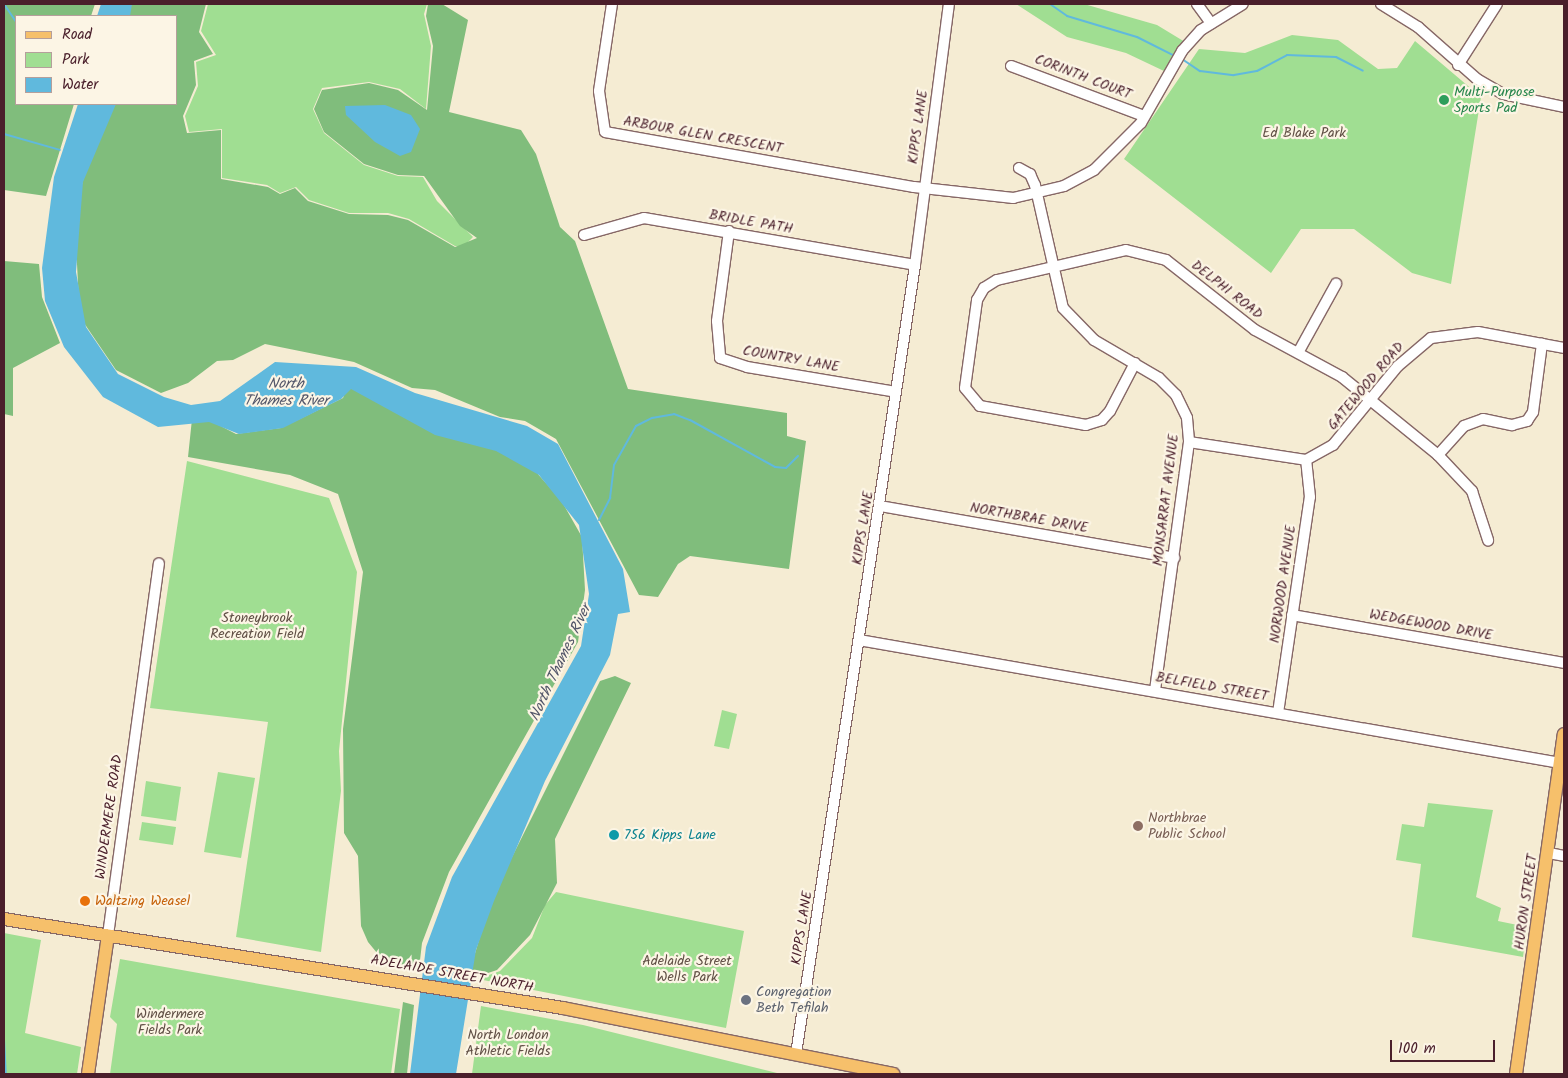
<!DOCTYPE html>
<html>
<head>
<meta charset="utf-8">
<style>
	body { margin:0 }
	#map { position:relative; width:1568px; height:1078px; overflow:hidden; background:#f5ecd3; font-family:Kalam,sans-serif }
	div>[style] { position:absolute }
	.green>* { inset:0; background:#a0de92 }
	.forest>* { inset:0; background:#80bd7c }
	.water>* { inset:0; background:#60b9dd }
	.stream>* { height:2px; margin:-1px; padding:0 1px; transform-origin:1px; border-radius:1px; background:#60b9dd }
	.roads { filter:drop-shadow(1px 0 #866766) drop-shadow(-1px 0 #866766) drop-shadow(0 1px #866766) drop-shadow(0 -1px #866766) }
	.minor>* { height:10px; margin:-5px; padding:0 5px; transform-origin:5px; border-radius:5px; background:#fff }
	.major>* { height:12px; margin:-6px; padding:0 6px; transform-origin:6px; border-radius:6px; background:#f6c06b }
	.dots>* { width:14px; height:14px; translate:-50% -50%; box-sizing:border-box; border:2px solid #fcf5e5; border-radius:50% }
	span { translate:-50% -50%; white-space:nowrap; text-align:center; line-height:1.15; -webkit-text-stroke:4.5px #fcf5e5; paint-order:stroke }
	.street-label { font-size:14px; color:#4a1f2b }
	.leisure-label { font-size:14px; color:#27864d }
	.left { translate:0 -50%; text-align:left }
	.park-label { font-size:14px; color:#604f45 }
	.education-label { font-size:14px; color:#785e54 }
	.culture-label { font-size:14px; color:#0d838f }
	.food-label { font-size:14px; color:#c56008 }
	.worship-label { font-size:14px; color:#5b616d }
	.water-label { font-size:15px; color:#525569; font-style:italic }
	.frame { position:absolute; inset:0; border:5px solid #4a1f2b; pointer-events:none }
	.legend { position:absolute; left:15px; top:15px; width:162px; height:90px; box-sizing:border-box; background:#fcf5e5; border:1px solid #b59f9b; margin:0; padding:6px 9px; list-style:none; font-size:15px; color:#4a1f2b }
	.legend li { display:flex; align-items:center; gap:10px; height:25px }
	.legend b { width:25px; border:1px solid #b59f9b }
	.scale { position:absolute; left:1390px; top:1040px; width:105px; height:22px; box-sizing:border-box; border:2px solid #4a1f2b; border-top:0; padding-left:6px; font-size:15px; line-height:18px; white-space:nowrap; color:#4a1f2b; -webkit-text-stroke:4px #fcf5e5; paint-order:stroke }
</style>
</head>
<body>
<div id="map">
	<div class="green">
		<i style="clip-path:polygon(208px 4px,427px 4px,424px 14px,431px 46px,426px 109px,400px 89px,369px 82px,322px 88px,313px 109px,324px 133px,364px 165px,398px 176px,423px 177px,437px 201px,473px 237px,464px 246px,455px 246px,409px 219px,388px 213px,349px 213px,309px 200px,296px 187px,280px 193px,267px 185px,222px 178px,222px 129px,189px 132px,185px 116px,198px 86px,196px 62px,216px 55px,201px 31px)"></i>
		<i style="clip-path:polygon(1016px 4px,1084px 4px,1157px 25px,1185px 42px,1164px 71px,1126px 53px,1067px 37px)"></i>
		<i style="clip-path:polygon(1292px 35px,1338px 40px,1378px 69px,1397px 68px,1415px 41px,1481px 97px,1451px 284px,1412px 273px,1354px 229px,1301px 229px,1271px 273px,1124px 159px,1199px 49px,1245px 53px)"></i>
		<i style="clip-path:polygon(187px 461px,329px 498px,357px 572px,339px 751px,341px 791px,321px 952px,236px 937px,268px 722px,150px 708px)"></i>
		<i style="clip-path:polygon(722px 710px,737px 714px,729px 749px,714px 746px)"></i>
		<i style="clip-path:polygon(218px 772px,255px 778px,241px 858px,204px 852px)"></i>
		<i style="clip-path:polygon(146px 781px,181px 787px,176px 821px,141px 816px)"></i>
		<i style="clip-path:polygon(1428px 803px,1493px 810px,1476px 897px,1501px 908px,1498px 921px,1527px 927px,1523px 957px,1412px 937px,1421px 864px,1396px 860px,1402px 824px,1424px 827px)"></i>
		<i style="clip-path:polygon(142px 822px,176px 827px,173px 845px,139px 840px)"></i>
		<i style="clip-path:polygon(556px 892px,744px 931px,726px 1028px,478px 979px,500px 971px,532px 938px,545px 905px)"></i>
		<i style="clip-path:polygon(4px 933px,41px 940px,25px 1033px,81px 1047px,77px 1074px,4px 1074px)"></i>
		<i style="clip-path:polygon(120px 959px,400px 1009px,391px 1074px,110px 1074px,117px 1024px,110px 1017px)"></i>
		<i style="clip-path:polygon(481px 1006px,583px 1025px,781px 1074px,472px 1074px)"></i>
	</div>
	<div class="forest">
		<i style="clip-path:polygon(4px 4px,95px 4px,91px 16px,16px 16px,16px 104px,74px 104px,46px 196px,4px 190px)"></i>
		<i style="clip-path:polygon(129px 4px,206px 4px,199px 32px,213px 54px,194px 61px,196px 85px,183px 116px,187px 133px,221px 130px,221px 179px,268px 187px,280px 194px,295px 188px,308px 201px,349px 214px,388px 215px,408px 220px,455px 247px,477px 238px,460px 226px,424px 176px,398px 175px,364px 164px,324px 132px,314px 109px,322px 90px,369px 83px,398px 90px,427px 110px,433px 46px,426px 16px,428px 4px,442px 4px,468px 20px,449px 112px,521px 130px,536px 154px,560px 227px,575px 241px,628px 389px,787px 413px,787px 436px,806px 441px,789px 569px,690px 556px,678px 564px,658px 597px,639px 595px,556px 439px,525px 421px,500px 417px,435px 390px,412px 388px,354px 362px,265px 344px,233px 360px,217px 361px,188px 383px,161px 393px,116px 370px,84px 323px,79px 303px,75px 225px,83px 179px,115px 104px,176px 104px,176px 16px,128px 16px)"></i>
		<i style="clip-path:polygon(4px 261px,39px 264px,42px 297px,60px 343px,13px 368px,13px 416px,4px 414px)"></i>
		<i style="clip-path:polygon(348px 385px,493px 448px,536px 472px,561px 500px,582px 537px,585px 590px,578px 642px,449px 872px,422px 943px,419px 969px,382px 959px,368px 942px,361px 926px,358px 856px,344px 833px,343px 729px,363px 572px,338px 494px,290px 475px,188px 457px,192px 419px,207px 419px,236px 434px,281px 428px,343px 398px)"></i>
		<i style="clip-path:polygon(615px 676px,631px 683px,555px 839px,557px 883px,530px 935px,497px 970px,467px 980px,492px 897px,600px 681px)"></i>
		<i style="clip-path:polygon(403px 1002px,414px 1005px,407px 1074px,394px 1074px)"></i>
	</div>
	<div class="water">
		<i style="clip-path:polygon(101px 4px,132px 4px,130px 16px,97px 16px)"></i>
		<i style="clip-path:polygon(78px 104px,116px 104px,83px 182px,76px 272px,86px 327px,118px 374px,164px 397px,191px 405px,220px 401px,275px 362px,356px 367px,415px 393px,527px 426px,558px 444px,623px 569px,630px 612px,618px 614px,610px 655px,545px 781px,494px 901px,476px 950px,456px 1074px,410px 1074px,426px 947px,452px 877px,581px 646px,589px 594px,579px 525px,539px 475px,496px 451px,435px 435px,351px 389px,341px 399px,283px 428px,239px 434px,209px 422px,158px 427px,103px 397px,64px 347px,45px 301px,42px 268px,54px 177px)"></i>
		<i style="clip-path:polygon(385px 105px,411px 115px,420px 129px,411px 152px,400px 156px,375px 142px,346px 115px,345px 106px)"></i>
	</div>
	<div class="stream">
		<i style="left:4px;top:4px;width:22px;rotate:56deg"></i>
		<i style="left:1050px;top:4px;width:21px;rotate:35deg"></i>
		<i style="left:1067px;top:16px;width:73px;rotate:16.7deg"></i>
		<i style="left:1137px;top:37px;width:42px;rotate:26.6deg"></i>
		<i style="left:1182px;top:59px;width:22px;rotate:34deg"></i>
		<i style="left:1200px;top:71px;width:34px;rotate:7deg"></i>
		<i style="left:1234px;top:75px;width:23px;rotate:-10deg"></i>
		<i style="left:1257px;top:71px;width:34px;rotate:-28deg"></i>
		<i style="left:1287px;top:55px;width:49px;rotate:2.3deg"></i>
		<i style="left:1336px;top:57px;width:30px;rotate:27deg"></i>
		<i style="left:4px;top:134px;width:58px;rotate:15.9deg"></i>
		<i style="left:599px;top:520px;width:25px;rotate:-63deg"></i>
		<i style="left:610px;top:498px;width:33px;rotate:-83deg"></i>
		<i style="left:614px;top:465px;width:45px;rotate:-60.6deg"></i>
		<i style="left:636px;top:426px;width:18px;rotate:-27deg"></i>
		<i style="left:652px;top:418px;width:22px;rotate:-10deg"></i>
		<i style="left:674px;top:414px;width:17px;rotate:21deg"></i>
		<i style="left:690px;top:420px;width:97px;rotate:28.9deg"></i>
		<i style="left:775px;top:467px;width:11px;rotate:5deg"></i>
		<i style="left:786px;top:468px;width:17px;rotate:-45deg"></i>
		<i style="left:4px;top:1039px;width:35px;rotate:87deg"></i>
	</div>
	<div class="roads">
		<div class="minor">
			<i style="left:612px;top:4px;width:88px;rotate:98.5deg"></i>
			<i style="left:599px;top:91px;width:41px;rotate:81.7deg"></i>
			<i style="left:605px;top:132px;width:314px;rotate:10.1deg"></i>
			<i style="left:914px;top:187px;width:100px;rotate:6.3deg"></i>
			<i style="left:1013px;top:198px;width:52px;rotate:-13.2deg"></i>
			<i style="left:1064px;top:186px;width:34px;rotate:-28deg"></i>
			<i style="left:1094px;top:170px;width:66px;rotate:-45deg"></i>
			<i style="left:1141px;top:123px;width:83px;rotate:-60.3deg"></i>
			<i style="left:1182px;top:51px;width:28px;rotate:-48deg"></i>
			<i style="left:1201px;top:30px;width:49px;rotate:-31.8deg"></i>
			<i style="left:1197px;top:4px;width:24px;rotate:54deg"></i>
			<i style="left:1381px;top:4px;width:44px;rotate:31.9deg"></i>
			<i style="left:1418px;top:27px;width:79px;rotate:41.4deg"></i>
			<i style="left:1477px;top:79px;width:30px;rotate:30deg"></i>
			<i style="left:1503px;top:94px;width:62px;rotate:12deg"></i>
			<i style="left:1458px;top:65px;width:72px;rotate:-57.4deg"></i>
			<i style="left:1011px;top:66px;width:142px;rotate:20.6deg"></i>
			<i style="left:1019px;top:168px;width:13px;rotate:29deg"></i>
			<i style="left:1030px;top:174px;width:12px;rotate:66deg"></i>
			<i style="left:1035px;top:185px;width:126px;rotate:77.2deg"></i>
			<i style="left:1063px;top:308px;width:45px;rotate:45.9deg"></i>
			<i style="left:1094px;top:340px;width:75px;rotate:30.3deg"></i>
			<i style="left:1159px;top:378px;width:24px;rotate:45deg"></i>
			<i style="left:1176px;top:395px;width:25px;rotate:64deg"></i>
			<i style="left:1187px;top:418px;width:24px;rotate:85deg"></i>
			<i style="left:1189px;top:442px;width:251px;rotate:97.8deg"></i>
			<i style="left:729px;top:231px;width:91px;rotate:97.6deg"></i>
			<i style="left:717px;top:321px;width:37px;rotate:85deg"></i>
			<i style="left:720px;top:358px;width:28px;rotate:18deg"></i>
			<i style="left:747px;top:367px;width:151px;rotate:9.5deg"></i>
			<i style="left:584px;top:235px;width:62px;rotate:-15.8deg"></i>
			<i style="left:644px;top:218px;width:275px;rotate:9.8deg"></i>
			<i style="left:1299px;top:351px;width:77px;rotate:-61.1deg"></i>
			<i style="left:1135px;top:363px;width:54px;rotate:117.5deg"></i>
			<i style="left:1110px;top:411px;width:12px;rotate:132deg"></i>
			<i style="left:1102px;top:420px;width:17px;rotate:163deg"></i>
			<i style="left:1086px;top:425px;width:108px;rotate:-169.8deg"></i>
			<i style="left:980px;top:406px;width:23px;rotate:-130deg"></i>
			<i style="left:965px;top:388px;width:89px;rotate:-82.2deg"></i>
			<i style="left:977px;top:300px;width:14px;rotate:-60deg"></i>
			<i style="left:984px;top:288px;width:15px;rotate:-32deg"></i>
			<i style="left:997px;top:280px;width:132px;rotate:-13.1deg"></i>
			<i style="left:1126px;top:250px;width:41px;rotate:14deg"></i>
			<i style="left:1166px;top:260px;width:113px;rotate:38.2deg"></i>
			<i style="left:1255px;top:330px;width:99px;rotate:28.4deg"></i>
			<i style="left:1342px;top:377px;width:124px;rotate:39.1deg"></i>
			<i style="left:1438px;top:455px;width:39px;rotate:-48deg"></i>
			<i style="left:1464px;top:426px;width:20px;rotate:-20deg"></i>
			<i style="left:1483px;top:419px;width:30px;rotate:12deg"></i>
			<i style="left:1512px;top:425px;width:16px;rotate:-15deg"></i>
			<i style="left:1527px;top:421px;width:11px;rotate:-56deg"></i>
			<i style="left:1533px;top:412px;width:69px;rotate:-82.5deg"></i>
			<i style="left:1189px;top:442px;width:118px;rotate:8.7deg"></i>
			<i style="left:1306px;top:460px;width:31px;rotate:-29deg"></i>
			<i style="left:1333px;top:445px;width:102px;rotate:-50.6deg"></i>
			<i style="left:1398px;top:366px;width:43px;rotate:-40.3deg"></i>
			<i style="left:1431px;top:338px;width:47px;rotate:-7.3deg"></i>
			<i style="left:1478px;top:332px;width:87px;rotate:10.5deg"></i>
			<i style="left:1438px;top:455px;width:50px;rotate:46.6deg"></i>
			<i style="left:1472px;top:491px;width:52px;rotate:71.9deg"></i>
			<i style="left:880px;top:506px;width:299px;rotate:10deg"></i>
			<i style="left:1292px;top:615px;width:276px;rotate:10deg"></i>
			<i style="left:859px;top:640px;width:712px;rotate:9.95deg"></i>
			<i style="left:1278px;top:713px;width:218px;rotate:-81.6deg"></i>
			<i style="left:1310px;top:497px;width:37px;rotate:-96deg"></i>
			<i style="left:1549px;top:853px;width:15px;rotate:11deg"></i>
			<i style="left:108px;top:935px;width:375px;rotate:-82.2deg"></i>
			<i style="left:796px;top:1054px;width:798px;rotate:-81.42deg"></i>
			<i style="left:915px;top:265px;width:263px;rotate:-82.6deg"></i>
		</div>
		<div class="major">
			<i style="left:4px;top:919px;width:566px;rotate:9.05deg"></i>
			<i style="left:563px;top:1008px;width:337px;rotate:11.3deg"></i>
			<i style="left:88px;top:1074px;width:140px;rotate:-81.8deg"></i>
			<i style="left:1516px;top:1074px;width:343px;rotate:-82deg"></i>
		</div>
	</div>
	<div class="dots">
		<i style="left:1444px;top:100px;background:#2e9e5b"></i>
		<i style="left:1138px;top:826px;background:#8d6e63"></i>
		<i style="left:614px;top:835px;background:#0f9aa8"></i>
		<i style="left:85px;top:901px;background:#e8710a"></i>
		<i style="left:746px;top:1000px;background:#6b7280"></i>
	</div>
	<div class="street-label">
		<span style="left:1083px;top:77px;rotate:21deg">CORINTH COURT</span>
		<span style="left:918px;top:127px;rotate:-82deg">KIPPS LANE</span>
		<span style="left:703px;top:135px;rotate:10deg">ARBOUR GLEN CRESCENT</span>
		<span style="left:751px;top:222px;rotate:10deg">BRIDLE PATH</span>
		<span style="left:1227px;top:290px;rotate:38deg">DELPHI ROAD</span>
		<span style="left:791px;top:359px;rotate:10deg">COUNTRY LANE</span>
		<span style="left:1366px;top:386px;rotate:-50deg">GATEWOOD ROAD</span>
		<span style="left:1166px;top:500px;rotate:-83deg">MONSARRAT AVENUE</span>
		<span style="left:1029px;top:518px;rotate:10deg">NORTHBRAE DRIVE</span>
		<span style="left:863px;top:528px;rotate:-81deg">KIPPS LANE</span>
		<span style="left:1283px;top:584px;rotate:-82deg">NORWOOD AVENUE</span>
		<span style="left:1431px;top:625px;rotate:10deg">WEDGEWOOD DRIVE</span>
		<span style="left:1212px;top:687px;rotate:10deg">BELFIELD STREET</span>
		<span style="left:109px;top:817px;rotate:-82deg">WINDERMERE ROAD</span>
		<span style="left:1526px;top:902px;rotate:-82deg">HURON STREET</span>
		<span style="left:802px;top:928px;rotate:-81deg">KIPPS LANE</span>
		<span style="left:452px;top:974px;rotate:10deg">ADELAIDE STREET NORTH</span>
	</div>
	<div class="leisure-label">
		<span class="left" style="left:1454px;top:100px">Multi-Purpose<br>Sports Pad</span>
	</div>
	<div class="park-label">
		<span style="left:1304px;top:133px">Ed Blake Park</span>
		<span style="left:257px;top:626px">Stoneybrook<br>Recreation Field</span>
		<span style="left:687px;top:969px">Adelaide Street<br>Wells Park</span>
		<span style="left:170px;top:1022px">Windermere<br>Fields Park</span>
		<span style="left:508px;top:1043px">North London<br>Athletic Fields</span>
	</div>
	<div class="education-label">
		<span class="left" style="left:1148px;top:826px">Northbrae<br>Public School</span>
	</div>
	<div class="culture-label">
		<span class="left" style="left:624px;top:835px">756 Kipps Lane</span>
	</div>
	<div class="food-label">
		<span class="left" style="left:95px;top:901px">Waltzing Weasel</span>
	</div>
	<div class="worship-label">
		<span class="left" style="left:756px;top:1000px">Congregation<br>Beth Tefilah</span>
	</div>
	<div class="water-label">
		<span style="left:286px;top:393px">North<br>Thames River</span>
		<span style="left:561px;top:663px;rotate:-65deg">North Thames River</span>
	</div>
	<div class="frame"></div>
	<ul class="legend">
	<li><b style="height:6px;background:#f6c06b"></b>Road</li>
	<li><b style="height:14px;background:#a0de92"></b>Park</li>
	<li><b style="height:14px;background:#60b9dd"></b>Water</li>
	</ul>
	<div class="scale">100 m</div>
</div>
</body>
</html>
